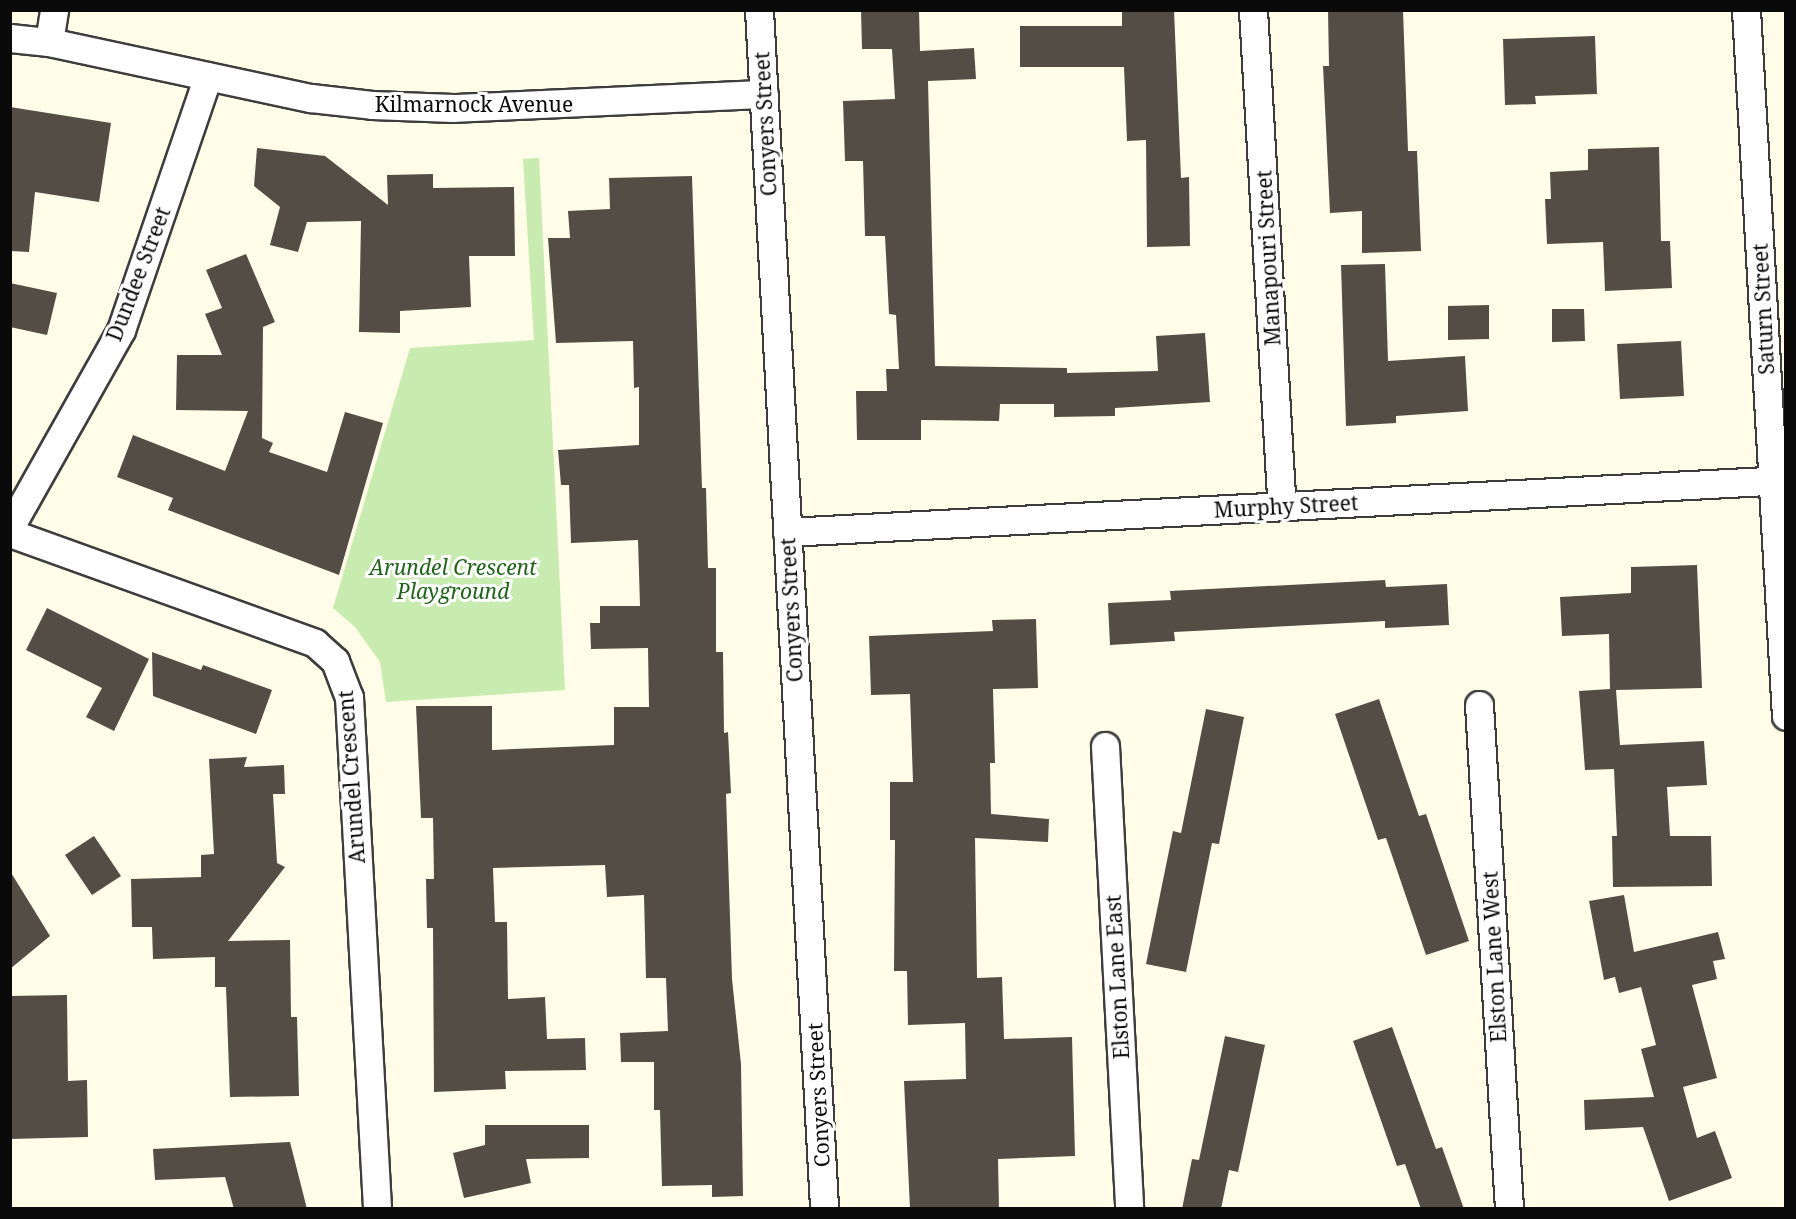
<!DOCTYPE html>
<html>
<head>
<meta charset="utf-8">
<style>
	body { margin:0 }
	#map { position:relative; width:1796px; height:1219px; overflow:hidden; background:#fffde7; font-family:"Noto Serif",serif }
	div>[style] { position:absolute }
	.green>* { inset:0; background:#c8ebaf }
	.building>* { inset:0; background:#534d46 }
	.roads { filter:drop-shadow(2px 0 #3d3d3d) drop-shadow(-2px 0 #3d3d3d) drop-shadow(0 2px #3d3d3d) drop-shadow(0 -2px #3d3d3d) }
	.street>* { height:27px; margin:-13.5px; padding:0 13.5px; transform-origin:13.5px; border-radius:13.5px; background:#fff }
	span { translate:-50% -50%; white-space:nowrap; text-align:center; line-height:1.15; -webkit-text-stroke:6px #fff; paint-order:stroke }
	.street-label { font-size:21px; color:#0a0a0a }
	.park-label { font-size:21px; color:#1f6518; font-style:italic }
	.frame { position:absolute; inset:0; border:12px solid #0a0a0a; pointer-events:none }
</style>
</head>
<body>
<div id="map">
	<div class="green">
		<i style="clip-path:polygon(539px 158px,565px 690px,386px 702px,380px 662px,355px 627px,333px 608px,410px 348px,534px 340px,523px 159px)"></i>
	</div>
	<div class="building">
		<i style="clip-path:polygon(861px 10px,919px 10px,920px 51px,974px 48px,976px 79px,928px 81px,935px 366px,1067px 368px,1067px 373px,1158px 371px,1156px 336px,1205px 333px,1210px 402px,1115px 408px,1115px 416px,1054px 417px,1054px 404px,1000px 404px,999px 421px,921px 420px,921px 440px,857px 440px,856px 391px,887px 391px,886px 369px,899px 369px,896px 315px,889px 314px,885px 236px,865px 236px,863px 161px,845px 161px,843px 101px,895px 99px,892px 49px,862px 49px)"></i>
		<i style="clip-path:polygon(1122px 10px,1174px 10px,1181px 178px,1189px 177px,1190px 246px,1147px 247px,1146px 140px,1127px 141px,1124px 67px,1020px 67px,1020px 26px,1122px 26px)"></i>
		<i style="clip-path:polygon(1328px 10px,1403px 10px,1408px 151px,1417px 151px,1421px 251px,1362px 253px,1362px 211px,1330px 213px,1323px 66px,1329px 66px)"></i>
		<i style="clip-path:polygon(1595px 36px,1597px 94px,1535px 96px,1536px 104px,1505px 105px,1503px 39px)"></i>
		<i style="clip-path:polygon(10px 107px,111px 123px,99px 202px,35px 192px,29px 252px,10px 251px)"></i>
		<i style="clip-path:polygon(1659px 147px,1661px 241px,1670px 241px,1672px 288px,1605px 291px,1603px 242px,1547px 244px,1545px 199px,1551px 199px,1550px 172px,1588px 170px,1588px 149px)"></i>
		<i style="clip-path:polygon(257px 148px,325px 156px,388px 205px,387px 175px,433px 174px,433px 188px,514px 187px,515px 256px,469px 256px,471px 307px,400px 311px,400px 333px,359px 332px,361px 221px,307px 222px,298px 252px,270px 245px,280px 207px,254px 186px)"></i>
		<i style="clip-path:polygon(692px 176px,702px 488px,706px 488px,708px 568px,716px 568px,716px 652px,723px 652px,724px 733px,728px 732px,731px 793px,726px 794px,732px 979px,741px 1064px,743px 1196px,712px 1197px,712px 1185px,662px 1186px,660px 1110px,654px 1110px,654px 1062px,621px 1062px,620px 1033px,668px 1031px,666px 978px,646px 978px,644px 895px,607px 897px,605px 865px,493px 868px,495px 922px,507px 922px,508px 999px,545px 997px,547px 1039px,585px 1038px,586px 1070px,505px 1071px,506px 1089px,434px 1092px,433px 928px,427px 928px,426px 879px,434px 879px,433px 818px,421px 818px,416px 706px,492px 706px,492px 750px,614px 745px,614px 707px,649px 707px,648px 648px,591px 649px,590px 623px,600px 623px,600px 606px,640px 606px,638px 540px,571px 543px,569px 485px,561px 485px,558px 450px,639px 445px,639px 387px,634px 388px,633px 341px,556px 343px,548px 238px,570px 238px,568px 211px,610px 209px,609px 178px)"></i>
		<i style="clip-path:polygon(246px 254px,275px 322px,263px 327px,262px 438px,273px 443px,269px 452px,327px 472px,345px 412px,383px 423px,339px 575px,168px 510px,173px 498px,117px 477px,133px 435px,225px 471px,248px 411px,176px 410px,177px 355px,222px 355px,205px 314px,222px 308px,206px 270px)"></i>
		<i style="clip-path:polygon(1385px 264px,1388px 361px,1465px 356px,1468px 411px,1396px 416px,1396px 423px,1346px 426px,1341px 265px)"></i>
		<i style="clip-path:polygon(10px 283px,57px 293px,47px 335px,10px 327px)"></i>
		<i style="clip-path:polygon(1489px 305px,1489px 339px,1448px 340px,1448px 306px)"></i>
		<i style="clip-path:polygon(1552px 309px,1584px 309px,1585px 341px,1552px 342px)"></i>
		<i style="clip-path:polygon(1681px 341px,1684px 396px,1620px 399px,1617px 344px)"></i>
		<i style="clip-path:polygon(1697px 565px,1702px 688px,1616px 690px,1620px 745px,1704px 741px,1707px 785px,1667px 787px,1670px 836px,1711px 836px,1712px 886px,1613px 887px,1612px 836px,1617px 836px,1614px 769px,1585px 770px,1579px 691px,1610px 689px,1609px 634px,1562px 636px,1560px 597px,1631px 593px,1631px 567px)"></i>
		<i style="clip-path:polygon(1385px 580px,1386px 587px,1447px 584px,1449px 625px,1385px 628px,1385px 621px,1174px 632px,1175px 641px,1110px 645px,1108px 603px,1171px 600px,1170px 591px)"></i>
		<i style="clip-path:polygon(47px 608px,149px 659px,114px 731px,86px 717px,102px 688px,26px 650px)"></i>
		<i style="clip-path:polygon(1036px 619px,1038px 688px,993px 689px,995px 763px,990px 763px,991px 814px,1049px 819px,1048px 842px,975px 838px,977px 978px,1002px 977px,1004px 1039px,1072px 1037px,1075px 1156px,998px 1159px,999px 1209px,910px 1209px,904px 1081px,966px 1079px,965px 1023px,908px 1025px,907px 971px,894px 971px,895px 840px,890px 840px,890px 782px,913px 782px,910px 694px,871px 695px,869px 636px,993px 631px,992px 620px)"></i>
		<i style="clip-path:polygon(152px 652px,201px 670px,203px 665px,272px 690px,256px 734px,153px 696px)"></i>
		<i style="clip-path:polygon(1379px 699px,1419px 816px,1426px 814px,1469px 941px,1426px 955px,1386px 838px,1378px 840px,1335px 714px)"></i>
		<i style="clip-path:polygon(1206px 709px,1244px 717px,1219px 844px,1212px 843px,1186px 972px,1146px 964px,1173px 831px,1181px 833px)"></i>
		<i style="clip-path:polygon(247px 757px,244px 767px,284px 765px,285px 794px,273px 794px,277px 863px,285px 867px,228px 941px,290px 940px,291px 1017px,297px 1017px,299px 1096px,230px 1097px,226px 987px,215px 987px,215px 957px,153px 959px,152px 927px,132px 927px,131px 879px,201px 877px,201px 855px,214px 854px,209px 759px)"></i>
		<i style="clip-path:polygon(94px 836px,121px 876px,92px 895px,65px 855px)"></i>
		<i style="clip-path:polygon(10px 871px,50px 936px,10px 969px)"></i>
		<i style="clip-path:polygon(1624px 895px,1634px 952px,1718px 932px,1725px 959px,1713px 961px,1717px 979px,1692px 985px,1717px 1078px,1683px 1087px,1697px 1138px,1715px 1131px,1732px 1178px,1669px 1201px,1643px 1127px,1585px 1130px,1584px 1100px,1654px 1097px,1641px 1049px,1656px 1045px,1641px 987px,1619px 993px,1615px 977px,1604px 980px,1589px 901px)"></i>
		<i style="clip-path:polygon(67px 995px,68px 1081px,87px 1080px,88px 1137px,10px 1139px,10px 996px)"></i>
		<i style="clip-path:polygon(1392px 1027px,1436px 1149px,1442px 1147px,1464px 1209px,1421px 1209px,1405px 1164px,1397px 1166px,1353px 1041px)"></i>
		<i style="clip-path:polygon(1225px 1036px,1265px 1045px,1238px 1172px,1229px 1170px,1221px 1209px,1182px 1209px,1192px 1159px,1199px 1160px)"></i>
		<i style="clip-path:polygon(485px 1125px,589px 1125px,589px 1158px,526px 1159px,531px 1183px,464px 1198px,453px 1153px,485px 1145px)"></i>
		<i style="clip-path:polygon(290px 1142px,307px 1209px,234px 1209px,225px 1177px,155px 1180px,153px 1149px)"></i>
	</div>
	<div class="roads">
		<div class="street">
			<i style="left:759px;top:10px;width:1200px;rotate:86.89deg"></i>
			<i style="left:1253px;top:10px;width:497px;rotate:86.7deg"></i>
			<i style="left:1746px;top:10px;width:707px;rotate:86.76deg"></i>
			<i style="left:10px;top:38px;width:39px;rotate:6deg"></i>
			<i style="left:49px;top:42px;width:268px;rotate:12.1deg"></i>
			<i style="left:311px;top:98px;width:61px;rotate:6.5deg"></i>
			<i style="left:372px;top:105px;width:81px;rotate:2.1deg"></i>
			<i style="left:453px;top:108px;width:311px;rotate:-2.6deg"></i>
			<i style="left:49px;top:42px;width:32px;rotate:-81deg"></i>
			<i style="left:10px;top:527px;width:226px;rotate:-60.6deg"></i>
			<i style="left:121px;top:330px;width:268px;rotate:-71.1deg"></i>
			<i style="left:787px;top:532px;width:1000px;rotate:-2.98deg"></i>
			<i style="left:10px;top:533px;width:324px;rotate:19.8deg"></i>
			<i style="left:315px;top:643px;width:27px;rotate:42deg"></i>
			<i style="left:335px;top:661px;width:39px;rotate:69deg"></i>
			<i style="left:349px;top:697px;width:512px;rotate:86.86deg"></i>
			<i style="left:1479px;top:705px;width:504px;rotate:86.59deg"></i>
			<i style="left:1105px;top:746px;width:463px;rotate:87deg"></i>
		</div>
	</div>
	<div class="street-label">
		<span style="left:474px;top:104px">Kilmarnock Avenue</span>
		<span style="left:765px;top:124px;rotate:-93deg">Conyers Street</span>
		<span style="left:1268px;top:258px;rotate:-93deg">Manapouri Street</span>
		<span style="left:138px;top:274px;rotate:-69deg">Dundee Street</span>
		<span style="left:1763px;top:309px;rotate:-93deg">Saturn Street</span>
		<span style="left:1286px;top:506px;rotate:-3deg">Murphy Street</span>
		<span style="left:791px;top:610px;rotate:-93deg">Conyers Street</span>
		<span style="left:351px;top:777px;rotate:-94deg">Arundel Crescent</span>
		<span style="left:1494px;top:957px;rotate:-93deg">Elston Lane West</span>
		<span style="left:1117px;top:977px;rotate:-93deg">Elston Lane East</span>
		<span style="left:818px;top:1095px;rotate:-93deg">Conyers Street</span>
	</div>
	<div class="park-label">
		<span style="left:453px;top:579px">Arundel Crescent<br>Playground</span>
	</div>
	<div class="frame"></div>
</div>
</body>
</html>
